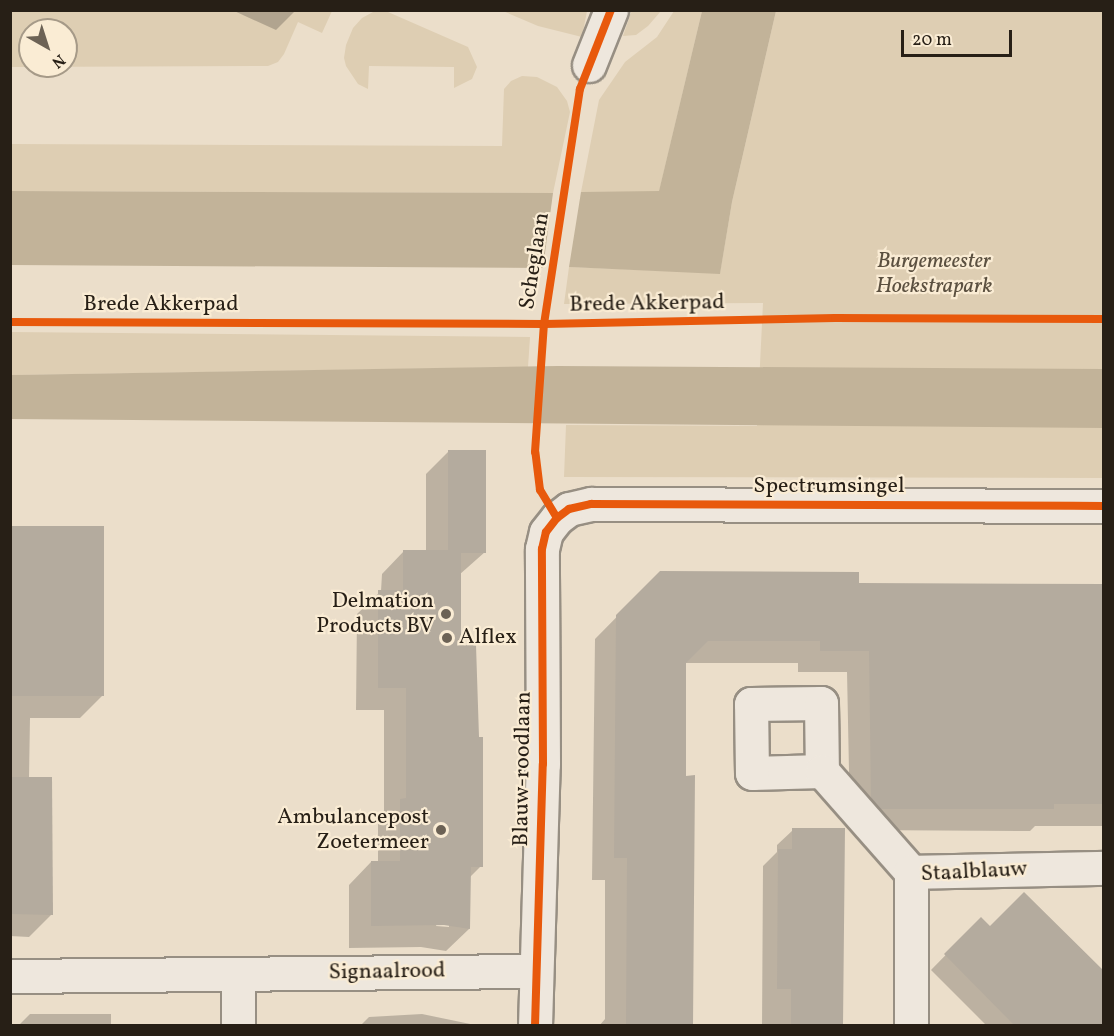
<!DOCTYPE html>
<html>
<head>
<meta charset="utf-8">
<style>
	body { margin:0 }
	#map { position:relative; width:1114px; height:1036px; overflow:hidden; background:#ebdeca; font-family:Vollkorn,serif }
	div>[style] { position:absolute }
	.green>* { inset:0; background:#deceb3 }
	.water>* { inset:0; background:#c2b399 }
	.shadow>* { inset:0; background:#0003 }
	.building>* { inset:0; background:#b4ab9e }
	.roads { filter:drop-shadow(2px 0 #978f83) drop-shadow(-2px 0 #978f83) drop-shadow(0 2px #978f83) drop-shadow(0 -2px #978f83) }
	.minor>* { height:33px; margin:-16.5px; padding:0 16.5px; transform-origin:16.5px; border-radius:16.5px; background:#eee7dd }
	.cycleway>* { height:8px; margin:-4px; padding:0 4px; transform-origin:4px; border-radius:4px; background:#e8590c }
	.dots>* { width:16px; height:16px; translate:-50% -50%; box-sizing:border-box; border:3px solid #faecd4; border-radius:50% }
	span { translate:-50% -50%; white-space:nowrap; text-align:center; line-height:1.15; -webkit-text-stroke:4.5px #faecd4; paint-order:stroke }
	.street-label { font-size:22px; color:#271f16 }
	.park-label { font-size:22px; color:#5b5040; font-style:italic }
	.poi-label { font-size:22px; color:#271f16 }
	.right { translate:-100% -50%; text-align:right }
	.left { translate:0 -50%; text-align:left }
	.frame { position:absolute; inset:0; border:12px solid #271f16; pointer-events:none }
	.north { position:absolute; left:18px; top:18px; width:60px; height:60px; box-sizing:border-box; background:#faecd4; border:2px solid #a69a88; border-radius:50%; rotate:141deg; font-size:16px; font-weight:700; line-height:24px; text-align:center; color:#271f16 }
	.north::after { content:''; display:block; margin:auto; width:21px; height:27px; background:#6c6255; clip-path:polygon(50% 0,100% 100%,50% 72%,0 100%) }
	.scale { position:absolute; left:901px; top:30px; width:111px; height:27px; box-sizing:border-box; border:3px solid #271f16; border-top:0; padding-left:8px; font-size:18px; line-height:21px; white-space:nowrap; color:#271f16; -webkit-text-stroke:4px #faecd4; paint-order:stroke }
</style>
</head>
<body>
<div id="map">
	<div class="green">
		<i style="clip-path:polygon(632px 10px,661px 10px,661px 11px,648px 26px,636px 35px,623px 36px)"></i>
		<i style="clip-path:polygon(evenodd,10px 11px,332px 11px,322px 33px,298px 22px,284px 54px,278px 62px,268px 66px,11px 67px,10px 11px,30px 30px,66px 30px,66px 66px,30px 66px,30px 30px)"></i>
		<i style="clip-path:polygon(503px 11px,587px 11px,582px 37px,538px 26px)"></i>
		<i style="clip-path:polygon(674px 11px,702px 11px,659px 192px,581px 192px,599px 100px,625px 62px,657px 37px)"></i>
		<i style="clip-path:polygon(776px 11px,1103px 11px,1103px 478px,564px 477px,566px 425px,757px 426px,763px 303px,564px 304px,569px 267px,720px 273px,732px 202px)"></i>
		<i style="clip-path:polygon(373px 12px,388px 12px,468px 47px,477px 67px,472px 79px,454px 88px,454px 67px,369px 66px,368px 89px,358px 84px,346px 66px,344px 58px,346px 45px,353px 28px,362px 18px)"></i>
		<i style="clip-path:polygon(522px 76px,537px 77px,557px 87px,567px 101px,570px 112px,553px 193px,11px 191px,11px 144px,502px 146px,504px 89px,511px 81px)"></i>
		<i style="clip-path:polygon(10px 332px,530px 337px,528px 367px,11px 375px)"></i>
	</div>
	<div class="water">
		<i style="clip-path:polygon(702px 11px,776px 11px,732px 202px,720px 274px,569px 267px,581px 192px,659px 191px)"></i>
		<i style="clip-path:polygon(11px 191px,553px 193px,543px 268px,11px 265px)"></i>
		<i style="clip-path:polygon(558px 366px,1103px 369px,1103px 428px,11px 419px,11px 375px)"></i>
	</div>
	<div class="shadow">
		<i style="clip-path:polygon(232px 10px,296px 10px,276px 30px)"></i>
		<i style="clip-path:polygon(evenodd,449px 451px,485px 552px,459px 575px,459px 647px,481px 866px,469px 878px,469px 929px,446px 951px,421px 947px,349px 948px,349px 885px,371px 862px,378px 862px,378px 823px,384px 817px,384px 710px,356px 710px,357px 614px,381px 591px,382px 574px,404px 551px,426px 551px,426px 474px,449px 451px,437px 923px,449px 924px,449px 927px,436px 926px,437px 923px)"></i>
		<i style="clip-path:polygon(10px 527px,102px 696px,80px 718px,30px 718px,29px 778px,52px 914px,29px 937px,10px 936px)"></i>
		<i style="clip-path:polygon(661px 572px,857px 584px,1104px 585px,1104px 826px,1035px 826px,1030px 831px,858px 830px,850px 821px,847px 672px,798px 672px,798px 663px,684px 663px,684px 777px,692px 1026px,599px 1026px,605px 1019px,605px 880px,592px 880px,595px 639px)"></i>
		<i style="clip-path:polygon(793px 830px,842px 1026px,762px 1026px,763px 866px,777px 852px,777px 845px)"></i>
		<i style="clip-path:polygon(981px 919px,990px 928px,1104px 1026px,987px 1026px,931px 970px)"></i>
		<i style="clip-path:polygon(30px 1014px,111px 1014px,111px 1026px,18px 1026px)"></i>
		<i style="clip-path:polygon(422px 1014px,480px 1026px,360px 1026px,369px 1017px)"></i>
	</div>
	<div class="building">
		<i style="clip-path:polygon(448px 450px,486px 450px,486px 553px,461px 553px,461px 645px,476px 645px,479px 737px,483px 737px,483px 867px,471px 867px,470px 929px,444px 925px,371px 926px,371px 861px,400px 861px,400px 799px,406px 798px,406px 688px,378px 688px,378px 590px,403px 590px,403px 550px,448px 550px)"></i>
		<i style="clip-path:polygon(10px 526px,104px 526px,104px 696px,10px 696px)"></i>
		<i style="clip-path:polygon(660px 571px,859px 572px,859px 583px,1104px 584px,1104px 804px,1054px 804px,1054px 809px,880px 809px,871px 798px,869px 651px,820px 651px,820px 641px,708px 641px,686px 663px,686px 776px,695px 775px,693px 1026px,626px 1026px,627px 858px,614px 858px,616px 615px)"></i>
		<i style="clip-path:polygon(10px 777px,52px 777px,53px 915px,10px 914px)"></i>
		<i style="clip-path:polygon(792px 828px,845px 828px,843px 1026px,791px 1026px,791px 989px,777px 989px,778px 849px,792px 849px)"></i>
		<i style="clip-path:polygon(1024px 892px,1104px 971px,1104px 1026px,1015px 1026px,944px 954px,981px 917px,990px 926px)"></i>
	</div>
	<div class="roads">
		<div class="minor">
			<i style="left:589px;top:65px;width:59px;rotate:-68.2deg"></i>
			<i style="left:822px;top:771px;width:70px;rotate:178.4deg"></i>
			<i style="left:752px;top:773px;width:69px;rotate:-90.8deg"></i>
			<i style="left:751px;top:704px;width:70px;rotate:-0.8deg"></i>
			<i style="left:821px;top:703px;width:68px;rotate:89.2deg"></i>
			<i style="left:822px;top:771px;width:135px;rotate:48.6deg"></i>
			<i style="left:911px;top:872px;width:193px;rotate:-1.2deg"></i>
			<i style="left:10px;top:976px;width:525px;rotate:-0.55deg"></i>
			<i style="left:238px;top:1026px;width:51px;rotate:-90deg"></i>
			<i style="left:535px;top:1026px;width:262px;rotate:-88.3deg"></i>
			<i style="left:543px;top:764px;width:215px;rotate:-90.3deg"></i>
			<i style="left:542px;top:549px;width:17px;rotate:-77deg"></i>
			<i style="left:546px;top:532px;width:18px;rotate:-52deg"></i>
			<i style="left:557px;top:518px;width:15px;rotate:-37deg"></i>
			<i style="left:569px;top:509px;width:23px;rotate:-13deg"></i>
			<i style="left:591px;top:504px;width:513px;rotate:0.22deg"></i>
			<i style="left:911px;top:1026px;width:154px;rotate:-90deg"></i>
		</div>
	</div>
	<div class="cycleway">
		<i style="left:10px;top:322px;width:534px;rotate:0.21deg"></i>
		<i style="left:544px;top:324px;width:291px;rotate:-1.2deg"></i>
		<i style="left:835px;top:318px;width:269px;rotate:0.2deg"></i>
		<i style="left:557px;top:518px;width:33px;rotate:-121deg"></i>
		<i style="left:540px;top:490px;width:38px;rotate:-97deg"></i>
		<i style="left:535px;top:452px;width:128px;rotate:-86deg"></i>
		<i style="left:544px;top:324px;width:238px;rotate:-81.3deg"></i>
		<i style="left:580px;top:89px;width:85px;rotate:-68.6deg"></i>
		<i style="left:535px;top:1026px;width:262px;rotate:-88.3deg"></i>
		<i style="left:543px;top:764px;width:215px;rotate:-90.3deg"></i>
		<i style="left:542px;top:549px;width:17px;rotate:-77deg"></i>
		<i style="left:546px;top:532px;width:18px;rotate:-52deg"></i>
		<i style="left:557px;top:518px;width:15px;rotate:-37deg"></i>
		<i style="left:569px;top:509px;width:23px;rotate:-13deg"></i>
		<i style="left:591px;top:504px;width:513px;rotate:0.22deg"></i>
	</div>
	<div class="dots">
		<i style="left:446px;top:614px;background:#6c6255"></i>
		<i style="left:447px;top:638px;background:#6c6255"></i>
		<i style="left:441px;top:830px;background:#6c6255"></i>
	</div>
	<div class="street-label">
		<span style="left:535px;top:261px;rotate:-81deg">Scheglaan</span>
		<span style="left:647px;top:304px;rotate:-1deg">Brede Akkerpad</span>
		<span style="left:161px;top:305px">Brede Akkerpad</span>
		<span style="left:829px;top:487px">Spectrumsingel</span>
		<span style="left:523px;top:769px;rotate:-89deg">Blauw-roodlaan</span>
		<span style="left:974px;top:872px;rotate:-3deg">Staalblauw</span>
		<span style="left:387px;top:972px;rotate:-1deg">Signaalrood</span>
	</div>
	<div class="park-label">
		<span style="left:934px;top:274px">Burgemeester<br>Hoekstrapark</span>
	</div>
	<div class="poi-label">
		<span class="right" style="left:434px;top:614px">Delmation<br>Products BV</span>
		<span class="left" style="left:459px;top:638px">Alflex</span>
		<span class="right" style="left:429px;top:830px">Ambulancepost<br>Zoetermeer</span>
	</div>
	<div class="frame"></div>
	<div class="north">N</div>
	<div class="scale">20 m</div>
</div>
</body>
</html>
